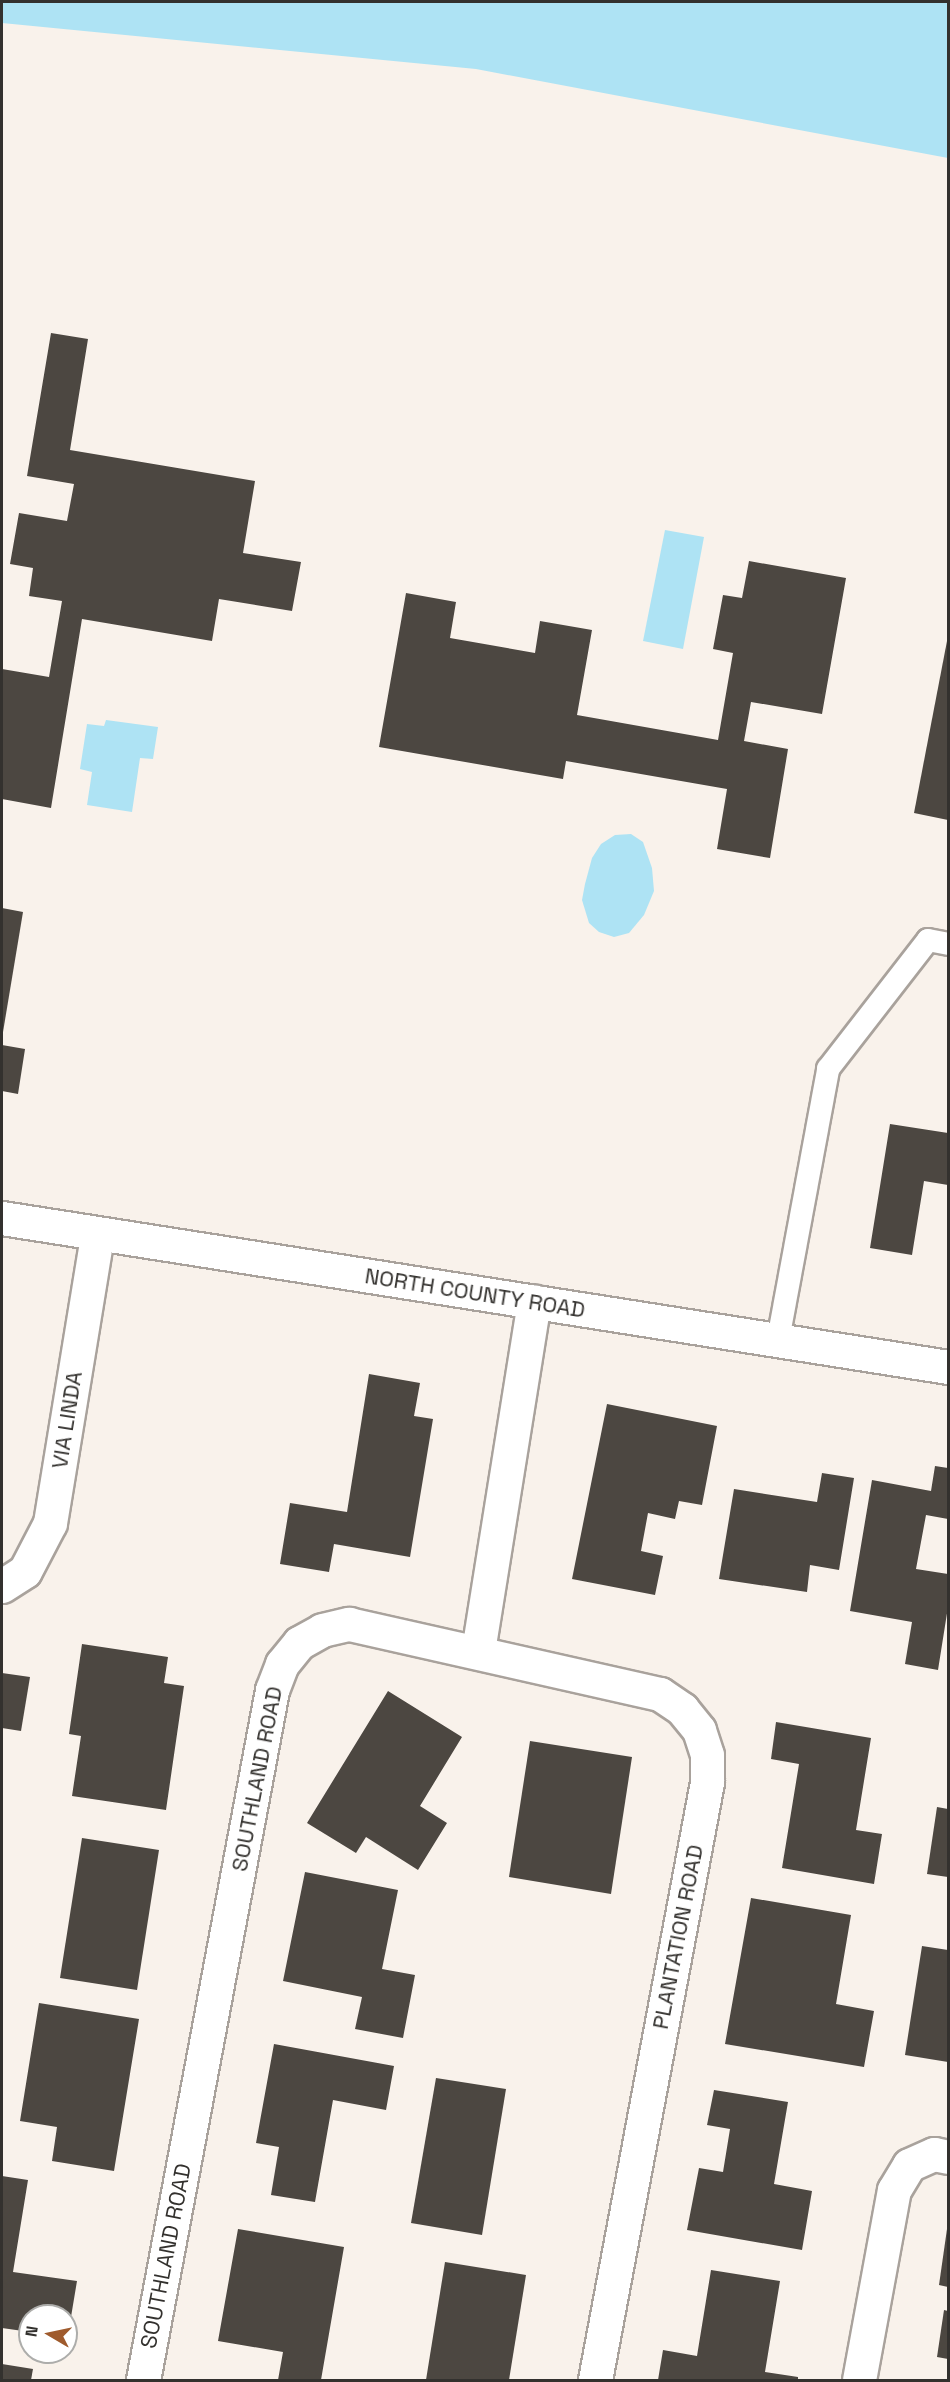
<!DOCTYPE html>
<html>
<head>
<meta charset="utf-8">
<style>
	body { margin:0 }
	#map { position:relative; width:950px; height:2382px; overflow:hidden; background:#f9f2eb; font-family:"Space Grotesk",sans-serif }
	div>[style] { position:absolute }
	.water>* { inset:0; background:#aee3f4 }
	.building>* { inset:0; background:#4c4741 }
	.roads { filter:drop-shadow(2px 0 #a9a29c) drop-shadow(-2px 0 #a9a29c) drop-shadow(0 2px #a9a29c) drop-shadow(0 -2px #a9a29c) }
	.service>* { height:22px; margin:-11px; padding:0 11px; transform-origin:11px; border-radius:11px; background:#fff }
	.minor>* { height:33px; margin:-16.5px; padding:0 16.5px; transform-origin:16.5px; border-radius:16.5px; background:#fff }
	.tertiary>* { height:33px; margin:-16.5px; padding:0 16.5px; transform-origin:16.5px; border-radius:16.5px; background:#fff }
	span { translate:-50% -50%; white-space:nowrap; text-align:center; line-height:1.15; -webkit-text-stroke:6px #fff; paint-order:stroke }
	.street-label { font-size:22px; color:#33312e }
	.frame { position:absolute; inset:0; border:3px solid #33312e; pointer-events:none }
	.north { position:absolute; left:18px; top:2304px; width:60px; height:60px; box-sizing:border-box; background:#fff; border:2px solid #adadab; border-radius:50%; rotate:279deg; font-size:16px; font-weight:700; line-height:24px; text-align:center; color:#33312e }
	.north::after { content:''; display:block; margin:auto; width:21px; height:27px; background:#9f5b2d; clip-path:polygon(50% 0,100% 100%,50% 72%,0 100%) }
</style>
</head>
<body>
<div id="map">
	<div class="water">
		<i style="clip-path:polygon(2px 2px,948px 2px,948px 158px,476px 69px,2px 23px)"></i>
		<i style="clip-path:polygon(665px 530px,704px 537px,683px 649px,643px 641px)"></i>
		<i style="clip-path:polygon(106px 720px,158px 727px,153px 759px,140px 758px,132px 812px,87px 805px,92px 772px,80px 769px,87px 724px,104px 726px)"></i>
		<i style="clip-path:polygon(631px 834px,643px 842px,652px 868px,654px 891px,644px 915px,629px 933px,614px 937px,599px 932px,589px 923px,582px 900px,585px 884px,592px 858px,601px 844px,615px 835px)"></i>
	</div>
	<div class="building">
		<i style="clip-path:polygon(51px 333px,88px 339px,70px 450px,255px 481px,243px 553px,301px 562px,292px 611px,219px 599px,212px 641px,82px 619px,51px 808px,2px 799px,2px 669px,49px 677px,62px 601px,29px 596px,33px 568px,10px 564px,19px 513px,67px 521px,74px 484px,27px 476px)"></i>
		<i style="clip-path:polygon(749px 561px,846px 578px,822px 714px,751px 702px,744px 741px,788px 749px,770px 858px,717px 849px,727px 789px,566px 761px,563px 779px,379px 747px,406px 593px,456px 602px,450px 638px,535px 653px,540px 621px,592px 630px,577px 715px,718px 740px,733px 653px,713px 649px,723px 595px,742px 598px)"></i>
		<i style="clip-path:polygon(947px 641px,948px 641px,948px 820px,914px 813px)"></i>
		<i style="clip-path:polygon(2px 908px,23px 912px,3px 1032px,2px 1032px)"></i>
		<i style="clip-path:polygon(2px 1045px,25px 1049px,18px 1094px,2px 1091px)"></i>
		<i style="clip-path:polygon(890px 1124px,948px 1133px,948px 1185px,924px 1181px,912px 1255px,870px 1248px)"></i>
		<i style="clip-path:polygon(369px 1374px,420px 1383px,414px 1416px,433px 1419px,410px 1557px,334px 1544px,329px 1572px,280px 1564px,290px 1503px,347px 1512px)"></i>
		<i style="clip-path:polygon(607px 1404px,717px 1426px,702px 1505px,679px 1501px,675px 1519px,648px 1513px,641px 1551px,663px 1556px,655px 1595px,572px 1579px)"></i>
		<i style="clip-path:polygon(935px 1466px,948px 1468px,948px 1519px,926px 1515px,916px 1569px,948px 1574px,948px 1607px,938px 1670px,905px 1664px,912px 1622px,850px 1611px,872px 1480px,931px 1491px)"></i>
		<i style="clip-path:polygon(822px 1473px,854px 1478px,839px 1570px,810px 1565px,807px 1592px,719px 1579px,734px 1489px,817px 1502px)"></i>
		<i style="clip-path:polygon(82px 1644px,168px 1657px,164px 1683px,184px 1686px,166px 1810px,72px 1796px,81px 1736px,69px 1734px)"></i>
		<i style="clip-path:polygon(2px 1673px,30px 1677px,21px 1731px,2px 1728px)"></i>
		<i style="clip-path:polygon(388px 1691px,462px 1737px,420px 1806px,447px 1823px,418px 1870px,366px 1837px,356px 1853px,307px 1823px)"></i>
		<i style="clip-path:polygon(776px 1722px,871px 1738px,856px 1830px,882px 1834px,874px 1884px,782px 1868px,799px 1764px,771px 1759px)"></i>
		<i style="clip-path:polygon(530px 1741px,632px 1757px,611px 1894px,509px 1877px)"></i>
		<i style="clip-path:polygon(937px 1807px,948px 1809px,948px 1877px,927px 1874px)"></i>
		<i style="clip-path:polygon(82px 1838px,159px 1850px,137px 1990px,60px 1978px)"></i>
		<i style="clip-path:polygon(305px 1872px,398px 1890px,382px 1969px,415px 1975px,403px 2038px,355px 2029px,362px 1997px,283px 1981px)"></i>
		<i style="clip-path:polygon(751px 1898px,851px 1915px,836px 2004px,874px 2011px,864px 2067px,725px 2044px)"></i>
		<i style="clip-path:polygon(922px 1946px,948px 1950px,948px 2062px,905px 2055px)"></i>
		<i style="clip-path:polygon(39px 2003px,139px 2019px,114px 2171px,52px 2161px,57px 2127px,20px 2121px)"></i>
		<i style="clip-path:polygon(274px 2044px,394px 2066px,386px 2110px,333px 2100px,315px 2202px,271px 2195px,279px 2147px,256px 2143px)"></i>
		<i style="clip-path:polygon(436px 2078px,506px 2089px,482px 2235px,411px 2223px)"></i>
		<i style="clip-path:polygon(714px 2090px,788px 2102px,774px 2184px,812px 2191px,802px 2250px,687px 2230px,699px 2168px,723px 2172px,730px 2129px,707px 2125px)"></i>
		<i style="clip-path:polygon(2px 2176px,28px 2180px,13px 2272px,77px 2281px,67px 2341px,66px 2316px,30px 2316px,30px 2332px,2px 2328px)"></i>
		<i style="clip-path:polygon(238px 2229px,344px 2247px,321px 2380px,278px 2380px,283px 2352px,218px 2341px)"></i>
		<i style="clip-path:polygon(947px 2229px,948px 2229px,948px 2287px,939px 2285px)"></i>
		<i style="clip-path:polygon(445px 2262px,526px 2275px,509px 2380px,426px 2380px)"></i>
		<i style="clip-path:polygon(711px 2270px,780px 2281px,765px 2372px,798px 2377px,798px 2380px,658px 2380px,663px 2350px,697px 2356px)"></i>
		<i style="clip-path:polygon(944px 2310px,948px 2311px,948px 2359px,937px 2357px)"></i>
		<i style="clip-path:polygon(2px 2364px,33px 2369px,31px 2380px,2px 2380px)"></i>
	</div>
	<div class="roads">
		<div class="service">
			<i style="left:778px;top:1340px;width:276px;rotate:-79.5deg"></i>
			<i style="left:828px;top:1069px;width:163px;rotate:-52.2deg"></i>
			<i style="left:928px;top:940px;width:20px;rotate:11deg"></i>
		</div>
		<div class="minor">
			<i style="left:2px;top:1586px;width:27px;rotate:-33deg"></i>
			<i style="left:25px;top:1571px;width:54px;rotate:-62.5deg"></i>
			<i style="left:50px;top:1523px;width:292px;rotate:-80.7deg"></i>
			<i style="left:478px;top:1651px;width:354px;rotate:-80.9deg"></i>
			<i style="left:143px;top:2380px;width:702px;rotate:-79.41deg"></i>
			<i style="left:272px;top:1690px;width:28px;rotate:-69deg"></i>
			<i style="left:282px;top:1664px;width:27px;rotate:-51deg"></i>
			<i style="left:299px;top:1643px;width:26px;rotate:-29deg"></i>
			<i style="left:322px;top:1630px;width:28px;rotate:-13deg"></i>
			<i style="left:349px;top:1624px;width:319px;rotate:12.7deg"></i>
			<i style="left:660px;top:1694px;width:27px;rotate:34deg"></i>
			<i style="left:682px;top:1709px;width:27px;rotate:51deg"></i>
			<i style="left:699px;top:1730px;width:26px;rotate:72deg"></i>
			<i style="left:707px;top:1755px;width:27px;rotate:90deg"></i>
			<i style="left:707px;top:1782px;width:608px;rotate:100.61deg"></i>
			<i style="left:859px;top:2380px;width:193px;rotate:-79.6deg"></i>
			<i style="left:894px;top:2190px;width:29px;rotate:-59deg"></i>
			<i style="left:909px;top:2165px;width:27px;rotate:-24deg"></i>
			<i style="left:934px;top:2154px;width:14px;rotate:12deg"></i>
		</div>
		<div class="tertiary">
			<i style="left:2px;top:1218px;width:958px;rotate:8.95deg"></i>
		</div>
	</div>
	<div class="street-label">
		<span style="left:475px;top:1293px;rotate:9deg">NORTH COUNTY ROAD</span>
		<span style="left:67px;top:1420px;rotate:-81deg">VIA LINDA</span>
		<span style="left:257px;top:1779px;rotate:-79deg">SOUTHLAND ROAD</span>
		<span style="left:678px;top:1937px;rotate:-79deg">PLANTATION ROAD</span>
		<span style="left:166px;top:2256px;rotate:-79deg">SOUTHLAND ROAD</span>
	</div>
	<div class="frame"></div>
	<div class="north">N</div>
</div>
</body>
</html>
